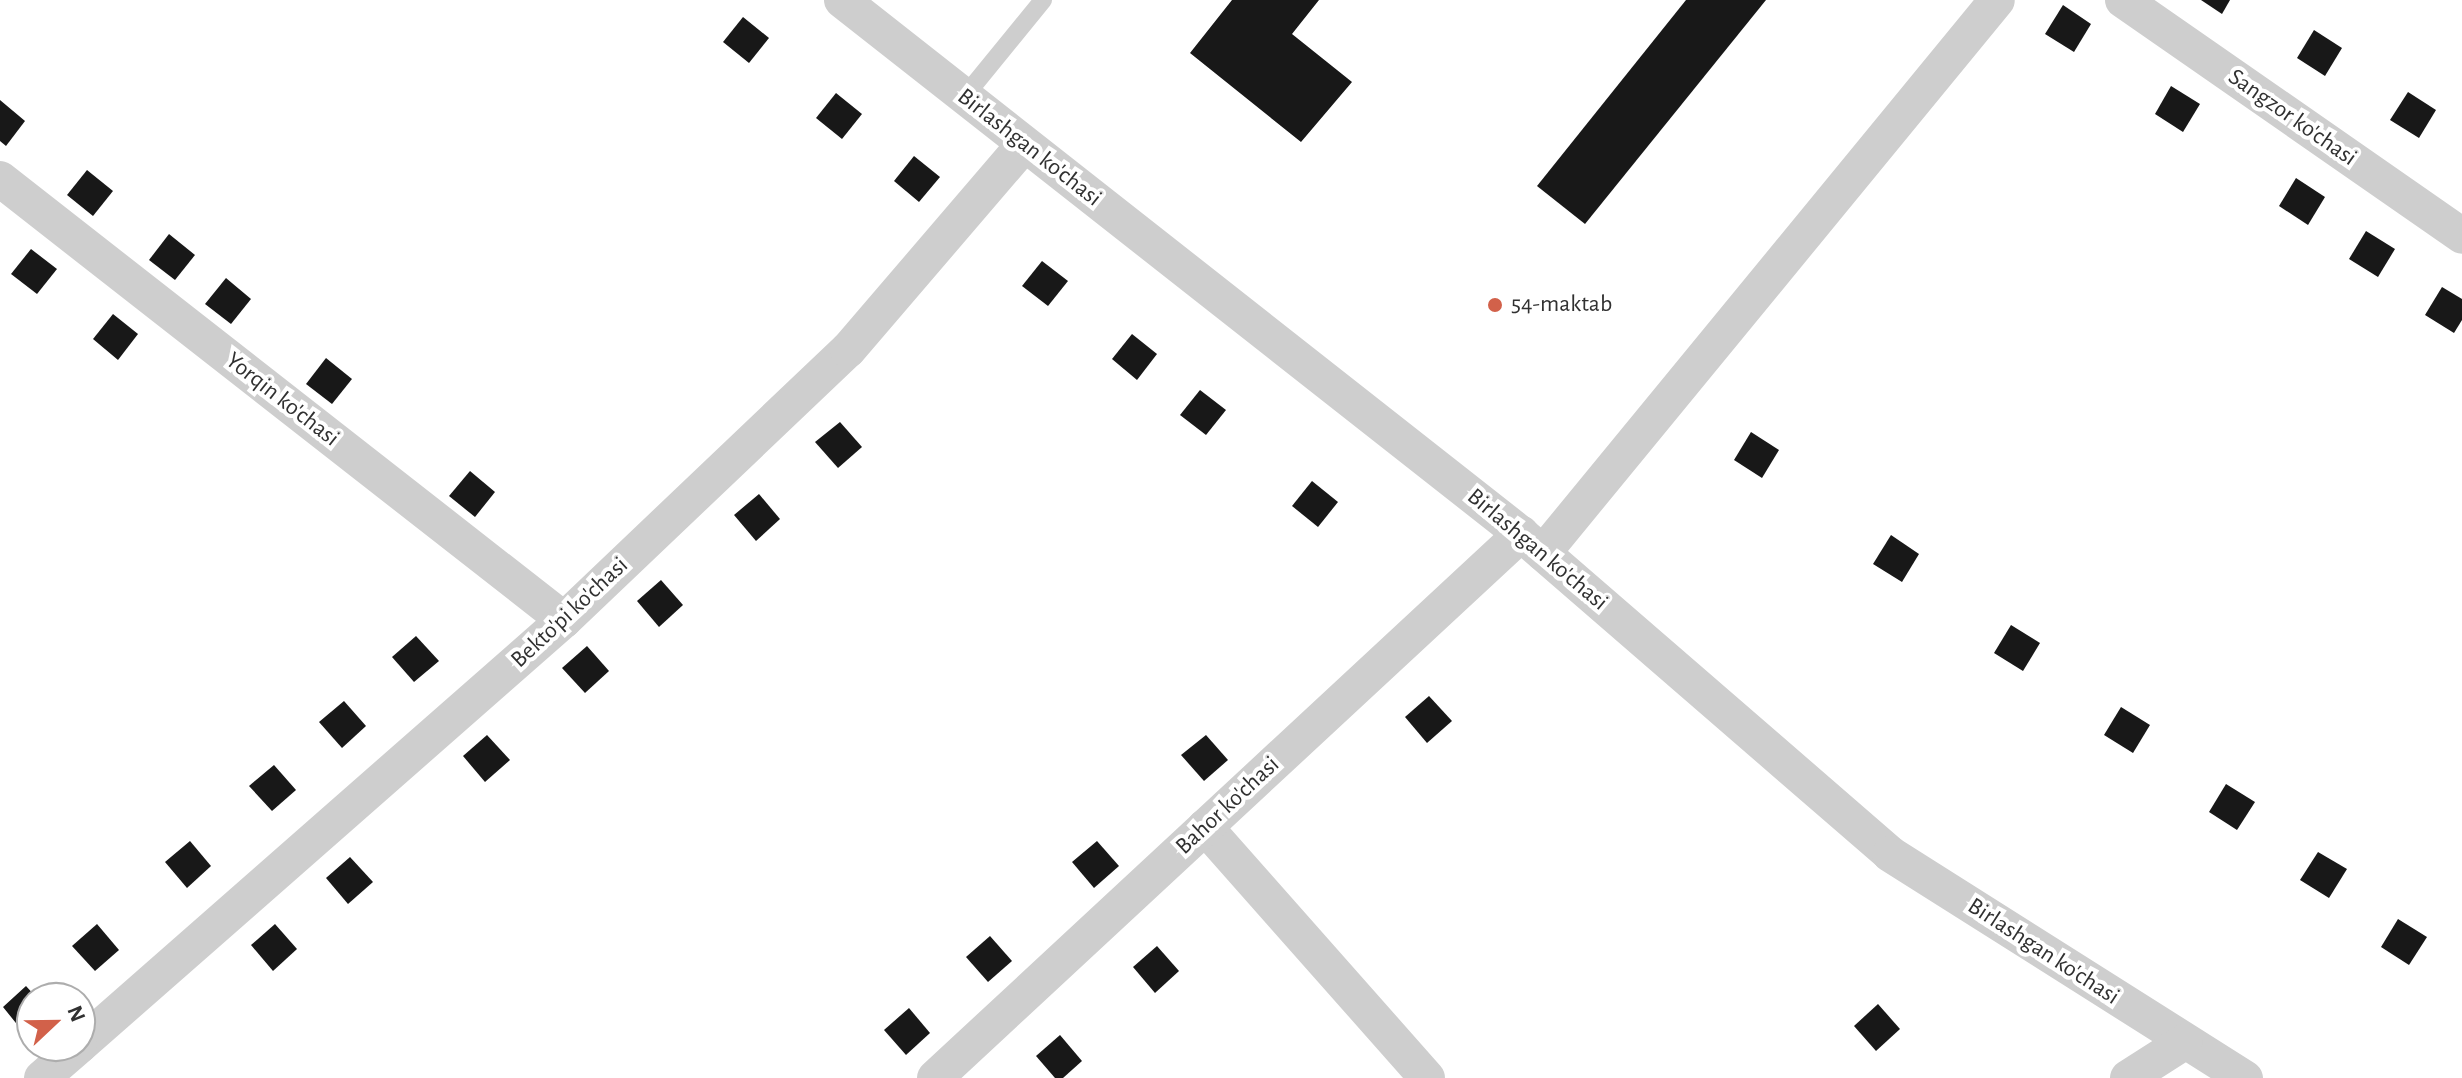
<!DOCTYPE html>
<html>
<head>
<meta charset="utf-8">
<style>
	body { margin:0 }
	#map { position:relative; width:2462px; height:1078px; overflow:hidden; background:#fff; font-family:"Alegreya Sans",sans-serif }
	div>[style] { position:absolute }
	.building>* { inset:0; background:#181818 }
	.lane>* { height:18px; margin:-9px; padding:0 9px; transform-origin:9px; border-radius:9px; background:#cecece }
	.street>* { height:36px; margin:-18px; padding:0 18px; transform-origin:18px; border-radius:18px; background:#cecece }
	.dots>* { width:22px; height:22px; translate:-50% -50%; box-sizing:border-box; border:4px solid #fff; border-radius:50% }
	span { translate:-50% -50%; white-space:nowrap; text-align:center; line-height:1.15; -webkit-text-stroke:8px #fff; paint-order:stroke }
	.street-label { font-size:24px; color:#313131 }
	.poi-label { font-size:24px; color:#313131 }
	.left { translate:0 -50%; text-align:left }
	.north { position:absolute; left:16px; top:982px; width:80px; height:80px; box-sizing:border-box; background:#fff; border:2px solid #adadad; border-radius:50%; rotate:68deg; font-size:22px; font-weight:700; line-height:32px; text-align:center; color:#313131 }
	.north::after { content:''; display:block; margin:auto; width:28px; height:36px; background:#d2614a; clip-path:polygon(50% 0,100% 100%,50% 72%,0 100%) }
</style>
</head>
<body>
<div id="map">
	<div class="building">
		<i style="clip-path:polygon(1232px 0,1319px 0,1292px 34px,1352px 82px,1301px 142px,1190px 53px)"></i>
		<i style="clip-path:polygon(1686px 0,1766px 0,1585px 224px,1537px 186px)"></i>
		<i style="clip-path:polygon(2201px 0,2230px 0,2222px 14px)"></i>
		<i style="clip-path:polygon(2063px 5px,2091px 24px,2074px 52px,2045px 34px)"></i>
		<i style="clip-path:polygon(743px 17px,769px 38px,749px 63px,723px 42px)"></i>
		<i style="clip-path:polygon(2314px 30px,2342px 48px,2325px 76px,2297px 58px)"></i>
		<i style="clip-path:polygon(2171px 86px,2200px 104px,2183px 132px,2155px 114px)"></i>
		<i style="clip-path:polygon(2408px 92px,2436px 110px,2419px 138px,2390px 120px)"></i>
		<i style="clip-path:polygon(836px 93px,862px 114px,842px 139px,816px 118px)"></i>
		<i style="clip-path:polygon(0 100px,25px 121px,6px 146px,0 141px)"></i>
		<i style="clip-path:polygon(914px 156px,940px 177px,919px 202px,894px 181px)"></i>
		<i style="clip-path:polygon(87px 170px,113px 191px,93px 216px,67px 195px)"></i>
		<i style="clip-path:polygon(2296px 178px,2325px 197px,2308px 225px,2279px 206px)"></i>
		<i style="clip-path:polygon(2366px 231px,2395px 249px,2378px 277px,2349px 259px)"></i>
		<i style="clip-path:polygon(169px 234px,195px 255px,175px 280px,149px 260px)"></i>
		<i style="clip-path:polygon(31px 249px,57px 269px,37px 294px,11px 274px)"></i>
		<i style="clip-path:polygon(1042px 261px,1068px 281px,1048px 306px,1022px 286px)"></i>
		<i style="clip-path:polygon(226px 278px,251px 299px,231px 324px,205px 304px)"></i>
		<i style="clip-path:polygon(2442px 287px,2462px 299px,2462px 320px,2454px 333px,2425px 315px)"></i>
		<i style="clip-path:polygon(113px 314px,138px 334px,118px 360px,93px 339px)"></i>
		<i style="clip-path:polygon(1132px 334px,1157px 354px,1137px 380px,1112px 359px)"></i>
		<i style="clip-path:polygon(326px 358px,352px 379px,332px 404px,306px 384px)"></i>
		<i style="clip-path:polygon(1200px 390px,1226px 410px,1206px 435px,1180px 415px)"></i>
		<i style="clip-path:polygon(840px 422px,862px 447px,838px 468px,815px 442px)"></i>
		<i style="clip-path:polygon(1751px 432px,1779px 450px,1762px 478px,1734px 460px)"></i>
		<i style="clip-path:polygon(470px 471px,495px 492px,475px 517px,449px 496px)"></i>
		<i style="clip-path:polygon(1312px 481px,1338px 502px,1318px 527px,1292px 506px)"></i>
		<i style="clip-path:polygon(759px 494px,780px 519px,756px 541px,734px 515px)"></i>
		<i style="clip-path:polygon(1891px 535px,1919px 554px,1902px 582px,1873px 564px)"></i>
		<i style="clip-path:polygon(661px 580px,683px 605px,659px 627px,637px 601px)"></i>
		<i style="clip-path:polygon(2011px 625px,2040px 643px,2023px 671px,1994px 653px)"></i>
		<i style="clip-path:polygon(416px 636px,439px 661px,414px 682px,392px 657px)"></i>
		<i style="clip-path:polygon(587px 646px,609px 671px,585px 693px,562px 668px)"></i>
		<i style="clip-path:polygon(1429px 696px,1452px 721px,1427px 743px,1405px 717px)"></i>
		<i style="clip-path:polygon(344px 701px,366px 726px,342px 748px,319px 722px)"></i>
		<i style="clip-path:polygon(2121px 707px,2150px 725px,2133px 753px,2104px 735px)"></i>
		<i style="clip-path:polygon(487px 735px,510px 760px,485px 782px,463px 756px)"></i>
		<i style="clip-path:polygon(1206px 735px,1228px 760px,1204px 781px,1181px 755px)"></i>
		<i style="clip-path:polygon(274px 765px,296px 790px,272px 811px,249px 786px)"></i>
		<i style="clip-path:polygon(2226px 784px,2255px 802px,2237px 830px,2209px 812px)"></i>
		<i style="clip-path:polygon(190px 841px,211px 866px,187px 888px,165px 862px)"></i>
		<i style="clip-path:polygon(1097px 841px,1119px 866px,1094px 888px,1072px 862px)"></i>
		<i style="clip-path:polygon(2318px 852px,2347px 869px,2329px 898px,2300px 880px)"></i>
		<i style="clip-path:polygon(350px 857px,373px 882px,348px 904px,326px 878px)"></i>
		<i style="clip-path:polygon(2398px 919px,2427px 937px,2409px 965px,2381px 947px)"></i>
		<i style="clip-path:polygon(97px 924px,119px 950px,95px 971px,72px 946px)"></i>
		<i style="clip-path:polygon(275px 924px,297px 949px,273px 971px,251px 945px)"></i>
		<i style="clip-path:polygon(990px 936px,1012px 961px,988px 982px,966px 957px)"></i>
		<i style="clip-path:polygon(1157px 946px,1179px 971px,1155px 993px,1133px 967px)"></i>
		<i style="clip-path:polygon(26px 986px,37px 998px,32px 998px,32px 1026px,24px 1033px,3px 1007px)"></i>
		<i style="clip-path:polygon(1878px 1004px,1900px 1029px,1876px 1051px,1854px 1026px)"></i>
		<i style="clip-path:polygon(909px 1008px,930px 1033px,906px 1055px,884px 1030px)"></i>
		<i style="clip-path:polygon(1060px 1035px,1082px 1061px,1063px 1078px,1055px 1078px,1036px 1056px)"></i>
	</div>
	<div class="lane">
		<i style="left:964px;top:97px;width:125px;rotate:-50.8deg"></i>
	</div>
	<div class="street">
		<i style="left:842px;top:0;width:864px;rotate:38.18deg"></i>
		<i style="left:1521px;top:534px;width:488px;rotate:40.9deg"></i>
		<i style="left:1890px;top:854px;width:420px;rotate:32.3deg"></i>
		<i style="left:2123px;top:0;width:413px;rotate:34.8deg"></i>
		<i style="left:0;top:179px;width:716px;rotate:38.02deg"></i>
		<i style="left:1543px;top:553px;width:715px;rotate:-50.61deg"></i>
		<i style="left:1205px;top:827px;width:335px;rotate:48.5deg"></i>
		<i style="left:80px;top:1045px;width:644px;rotate:-41.29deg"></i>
		<i style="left:564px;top:620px;width:392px;rotate:-43.6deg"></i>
		<i style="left:848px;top:350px;width:270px;rotate:-49.4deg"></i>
		<i style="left:42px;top:1078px;width:49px;rotate:-40.9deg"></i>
		<i style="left:935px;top:1078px;width:800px;rotate:-42.87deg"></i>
		<i style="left:2128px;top:1078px;width:67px;rotate:-32.7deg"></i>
	</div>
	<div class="dots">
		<i style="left:1495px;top:305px;background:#d2614a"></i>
	</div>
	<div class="street-label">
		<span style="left:2292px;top:118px;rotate:35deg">Sangzor ko'chasi</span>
		<span style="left:1029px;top:148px;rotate:38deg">Birlashgan ko'chasi</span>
		<span style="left:282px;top:400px;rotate:38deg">Yorqin ko'chasi</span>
		<span style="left:1537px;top:550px;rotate:40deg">Birlashgan ko'chasi</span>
		<span style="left:570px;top:613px;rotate:-43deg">Bekto'pi ko'chasi</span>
		<span style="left:1228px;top:806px;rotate:-43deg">Bahor ko'chasi</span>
		<span style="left:2043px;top:952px;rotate:33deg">Birlashgan ko'chasi</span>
	</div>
	<div class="poi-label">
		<span class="left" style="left:1511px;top:305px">54-maktab</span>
	</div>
	<div class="north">N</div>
</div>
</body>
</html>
